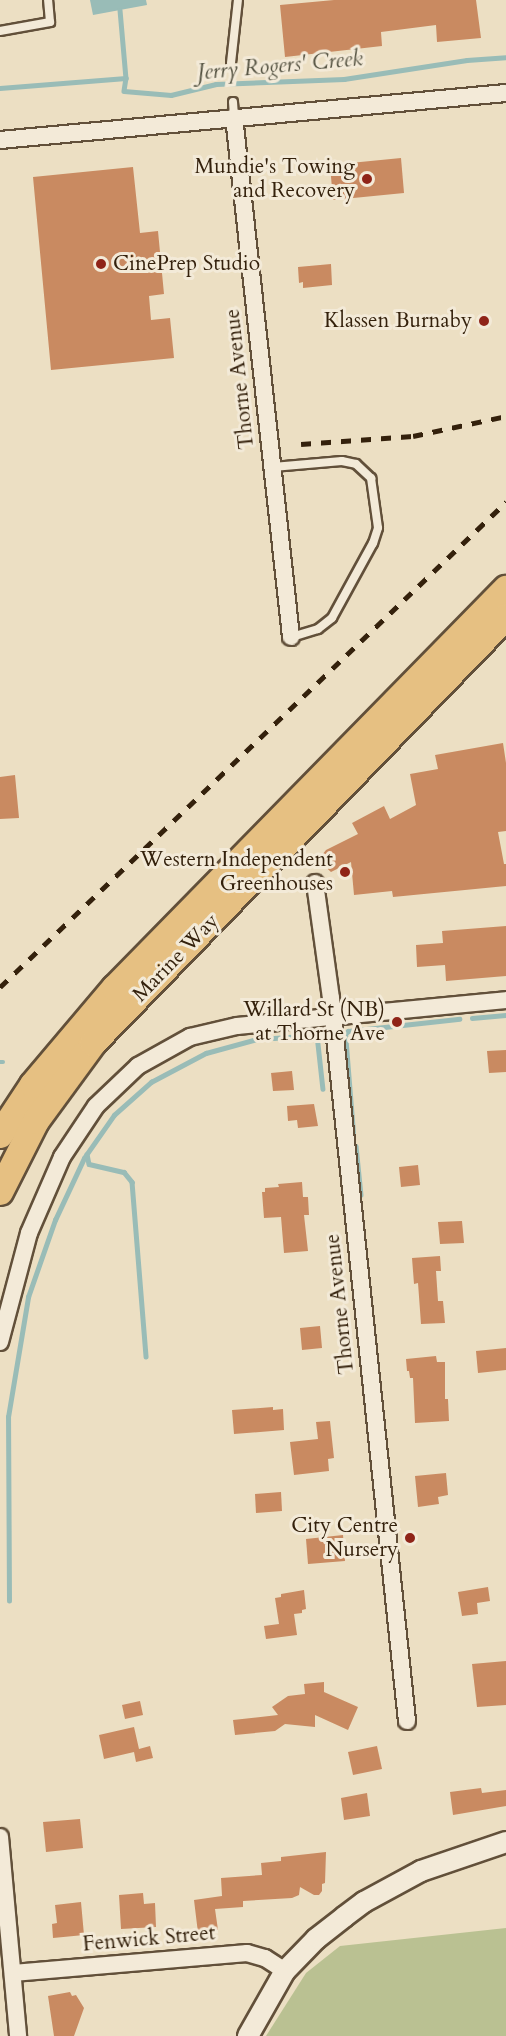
<!DOCTYPE html>
<html>
<head>
<meta charset="utf-8">
<style>
	body { margin:0 }
	#map { position:relative; width:506px; height:2036px; overflow:hidden; background:#ecdfc3; font-family:Cardo,serif }
	div>[style] { position:absolute }
	.green>* { inset:0; background:#bac192 }
	.water>* { inset:0; background:#99bcb7 }
	.stream>* { height:4.5px; margin:-2.25px; padding:0 2.25px; transform-origin:2.25px; border-radius:2.25px; background:#99bcb7 }
	.building>* { inset:0; background:#c98a61 }
	.roads { filter:drop-shadow(2px 0 #62503a) drop-shadow(-2px 0 #62503a) drop-shadow(0 2px #62503a) drop-shadow(0 -2px #62503a) }
	.service>* { height:8px; margin:-4px; padding:0 4px; transform-origin:4px; border-radius:4px; background:#f3ead8 }
	.minor>* { height:16px; margin:-8px; padding:0 8px; transform-origin:8px; border-radius:8px; background:#f3ead8 }
	.tertiary>* { height:20px; margin:-10px; padding:0 10px; transform-origin:10px; border-radius:10px; background:#f3ead8 }
	.primary>* { height:26px; margin:-13px; padding:0 13px; transform-origin:13px; border-radius:13px; background:#e6c082 }
	.rail>* { height:4.5px; margin-top:-2.25px; transform-origin:0; background:repeating-linear-gradient(90deg,#34210c 0 10px,transparent 0 20px) }
	.dots>* { width:16px; height:16px; translate:-50% -50%; box-sizing:border-box; border:3px solid #f3ead8; border-radius:50% }
	span { translate:-50% -50%; white-space:nowrap; text-align:center; line-height:1.15; -webkit-text-stroke:6px #f3ead8; paint-order:stroke }
	.poi-label { font-size:21px; color:#34210c }
	.right { translate:-100% -50%; text-align:right }
	.left { translate:0 -50%; text-align:left }
	.street-label { font-size:21px; color:#34210c }
	.water-label { font-size:22px; color:#52503f; font-style:italic }
</style>
</head>
<body>
<div id="map">
	<div class="green">
		<i style="clip-path:polygon(506px 1928px,506px 2036px,266px 2036px,306px 1973px,340px 1946px)"></i>
	</div>
	<div class="water">
		<i style="clip-path:polygon(90px 0,146px 0,147px 5px,93px 15px)"></i>
	</div>
	<div class="stream">
		<i style="left:120px;top:10px;width:68px;rotate:85deg"></i>
		<i style="left:0;top:88px;width:126px;rotate:-4.5deg"></i>
		<i style="left:126px;top:78px;width:13px;rotate:99deg"></i>
		<i style="left:124px;top:91px;width:47px;rotate:4.9deg"></i>
		<i style="left:171px;top:95px;width:46px;rotate:-13.7deg"></i>
		<i style="left:216px;top:84px;width:128px;rotate:-2.2deg"></i>
		<i style="left:344px;top:79px;width:124px;rotate:-8.8deg"></i>
		<i style="left:467px;top:60px;width:39px;rotate:-4deg"></i>
		<i style="left:472px;top:1018px;width:34px;rotate:-5deg"></i>
		<i style="left:274px;top:1038px;width:43px;rotate:-4deg"></i>
		<i style="left:317px;top:1035px;width:54px;rotate:83.7deg"></i>
		<i style="left:0;top:1062px;width:3px"></i>
		<i style="left:353px;top:1133px;width:99px;rotate:-94.6deg"></i>
		<i style="left:345px;top:1034px;width:4px;rotate:-45deg"></i>
		<i style="left:348px;top:1031px;width:112px;rotate:-6.2deg"></i>
		<i style="left:356px;top:1146px;width:49px;rotate:84.2deg"></i>
		<i style="left:87px;top:1154px;width:10px;rotate:79deg"></i>
		<i style="left:89px;top:1164px;width:36px;rotate:13deg"></i>
		<i style="left:124px;top:1172px;width:13px;rotate:51deg"></i>
		<i style="left:132px;top:1182px;width:175px;rotate:85.4deg"></i>
		<i style="left:9px;top:1601px;width:184px;rotate:-90.3deg"></i>
		<i style="left:8px;top:1417px;width:122px;rotate:-80.5deg"></i>
		<i style="left:28px;top:1297px;width:82px;rotate:-70.7deg"></i>
		<i style="left:55px;top:1220px;width:68px;rotate:-64.9deg"></i>
		<i style="left:84px;top:1158px;width:52px;rotate:-55.1deg"></i>
		<i style="left:114px;top:1115px;width:50px;rotate:-41.7deg"></i>
		<i style="left:151px;top:1082px;width:62px;rotate:-27.8deg"></i>
		<i style="left:206px;top:1053px;width:57px;rotate:-15.3deg"></i>
	</div>
	<div class="building">
		<i style="clip-path:polygon(334px 0,476px 0,481px 38px,437px 42px,436px 25px,381px 32px,382px 46px,285px 57px,280px 5px)"></i>
		<i style="clip-path:polygon(401px 158px,404px 193px,333px 200px,330px 165px)"></i>
		<i style="clip-path:polygon(133px 167px,140px 233px,158px 231px,164px 294px,149px 296px,151px 320px,170px 318px,174px 358px,51px 370px,33px 177px)"></i>
		<i style="clip-path:polygon(331px 264px,332px 285px,303px 288px,303px 282px,299px 283px,298px 267px)"></i>
		<i style="clip-path:polygon(503px 743px,506px 763px,506px 831px,498px 832px,504px 864px,506px 864px,506px 886px,393px 897px,392px 891px,354px 895px,351px 862px,331px 872px,318px 860px,326px 850px,358px 834px,352px 823px,384px 806px,390px 819px,416px 805px,410px 774px,438px 769px,435px 755px)"></i>
		<i style="clip-path:polygon(15px 775px,19px 818px,0 819px,0 777px)"></i>
		<i style="clip-path:polygon(506px 926px,506px 976px,446px 981px,445px 965px,417px 967px,416px 945px,443px 943px,442px 931px)"></i>
		<i style="clip-path:polygon(506px 1050px,506px 1072px,489px 1073px,487px 1051px)"></i>
		<i style="clip-path:polygon(292px 1071px,294px 1090px,273px 1091px,271px 1073px)"></i>
		<i style="clip-path:polygon(314px 1104px,318px 1126px,298px 1128px,297px 1120px,288px 1121px,287px 1106px)"></i>
		<i style="clip-path:polygon(418px 1165px,420px 1185px,401px 1187px,399px 1167px)"></i>
		<i style="clip-path:polygon(302px 1182px,303px 1197px,308px 1197px,309px 1215px,304px 1215px,308px 1251px,284px 1253px,281px 1217px,264px 1218px,262px 1192px,265px 1192px,265px 1188px,279px 1187px,278px 1184px)"></i>
		<i style="clip-path:polygon(462px 1221px,464px 1243px,440px 1244px,438px 1222px)"></i>
		<i style="clip-path:polygon(440px 1256px,441px 1271px,436px 1271px,438px 1301px,443px 1301px,445px 1323px,421px 1324px,418px 1283px,414px 1284px,412px 1258px)"></i>
		<i style="clip-path:polygon(320px 1326px,322px 1348px,302px 1350px,300px 1328px)"></i>
		<i style="clip-path:polygon(506px 1348px,506px 1370px,478px 1373px,476px 1351px)"></i>
		<i style="clip-path:polygon(436px 1356px,437px 1362px,445px 1362px,445px 1399px,448px 1399px,449px 1421px,415px 1423px,413px 1378px,410px 1378px,409px 1371px,407px 1371px,406px 1359px)"></i>
		<i style="clip-path:polygon(273px 1407px,273px 1410px,283px 1409px,284px 1430px,234px 1434px,232px 1410px)"></i>
		<i style="clip-path:polygon(330px 1421px,334px 1458px,328px 1459px,329px 1471px,294px 1475px,290px 1442px,318px 1439px,316px 1422px)"></i>
		<i style="clip-path:polygon(446px 1473px,448px 1495px,438px 1497px,439px 1504px,418px 1507px,415px 1476px)"></i>
		<i style="clip-path:polygon(281px 1492px,282px 1511px,256px 1513px,255px 1494px)"></i>
		<i style="clip-path:polygon(343px 1535px,345px 1561px,308px 1564px,306px 1539px)"></i>
		<i style="clip-path:polygon(488px 1587px,490px 1601px,477px 1603px,478px 1614px,462px 1616px,458px 1592px)"></i>
		<i style="clip-path:polygon(304px 1590px,306px 1609px,302px 1610px,302px 1613px,294px 1614px,297px 1635px,266px 1639px,264px 1626px,279px 1624px,275px 1598px,281px 1597px,281px 1594px)"></i>
		<i style="clip-path:polygon(506px 1661px,506px 1705px,477px 1707px,472px 1664px)"></i>
		<i style="clip-path:polygon(324px 1682px,324px 1692px,358px 1707px,348px 1730px,315px 1715px,315px 1727px,285px 1724px,275px 1731px,235px 1735px,233px 1720px,278px 1715px,272px 1707px,288px 1696px,305px 1694px,304px 1684px)"></i>
		<i style="clip-path:polygon(140px 1701px,143px 1715px,125px 1719px,122px 1705px)"></i>
		<i style="clip-path:polygon(134px 1727px,139px 1749px,150px 1746px,153px 1758px,136px 1762px,134px 1752px,104px 1759px,99px 1735px)"></i>
		<i style="clip-path:polygon(377px 1746px,382px 1769px,353px 1775px,348px 1752px)"></i>
		<i style="clip-path:polygon(481px 1788px,482px 1793px,506px 1790px,506px 1806px,453px 1815px,450px 1792px)"></i>
		<i style="clip-path:polygon(367px 1793px,370px 1816px,344px 1820px,341px 1798px)"></i>
		<i style="clip-path:polygon(80px 1819px,83px 1848px,46px 1852px,43px 1822px)"></i>
		<i style="clip-path:polygon(326px 1852px,325px 1883px,322px 1884px,322px 1891px,319px 1895px,314px 1895px,300px 1887px,299px 1895px,292px 1898px,243px 1901px,243px 1907px,215px 1909px,218px 1930px,198px 1933px,194px 1900px,222px 1896px,221px 1878px,262px 1875px,261px 1863px,281px 1861px,281px 1857px)"></i>
		<i style="clip-path:polygon(143px 1893px,144px 1904px,155px 1903px,156px 1927px,121px 1929px,119px 1895px)"></i>
		<i style="clip-path:polygon(81px 1902px,84px 1935px,53px 1938px,52px 1924px,57px 1923px,55px 1905px)"></i>
		<i style="clip-path:polygon(70px 1992px,72px 1996px,76px 1995px,84px 2008px,74px 2036px,54px 2036px,48px 1996px)"></i>
	</div>
	<div class="roads">
		<div class="service">
			<i style="left:0;top:31px;width:51px;rotate:-10.2deg"></i>
			<i style="left:50px;top:22px;width:22px;rotate:-95deg"></i>
			<i style="left:231px;top:63px;width:63px;rotate:-83.7deg"></i>
			<i style="left:233px;top:102px;width:15px;rotate:86deg"></i>
			<i style="left:273px;top:467px;width:69px;rotate:-5deg"></i>
			<i style="left:342px;top:461px;width:14px;rotate:12deg"></i>
			<i style="left:356px;top:464px;width:21px;rotate:43deg"></i>
			<i style="left:371px;top:478px;width:50px;rotate:82deg"></i>
			<i style="left:378px;top:528px;width:16px;rotate:108deg"></i>
			<i style="left:373px;top:543px;width:85px;rotate:118.7deg"></i>
			<i style="left:332px;top:618px;width:18px;rotate:142deg"></i>
			<i style="left:318px;top:629px;width:28px;rotate:163deg"></i>
		</div>
		<div class="minor">
			<i style="left:234px;top:117px;width:523px;rotate:83.74deg"></i>
			<i style="left:0;top:140px;width:508px;rotate:-5.31deg"></i>
			<i style="left:315px;top:883px;width:117px;rotate:82.1deg"></i>
			<i style="left:331px;top:999px;width:726px;rotate:83.99deg"></i>
			<i style="left:0;top:1342px;width:113px;rotate:-75.1deg"></i>
			<i style="left:29px;top:1233px;width:83px;rotate:-66.5deg"></i>
			<i style="left:62px;top:1157px;width:61px;rotate:-56.3deg"></i>
			<i style="left:96px;top:1106px;width:58px;rotate:-43.6deg"></i>
			<i style="left:138px;top:1066px;width:60px;rotate:-29.1deg"></i>
			<i style="left:190px;top:1037px;width:48px;rotate:-13.2deg"></i>
			<i style="left:237px;top:1026px;width:270px;rotate:-5.5deg"></i>
			<i style="left:0;top:1837px;width:200px;rotate:84.8deg"></i>
			<i style="left:13px;top:1973px;width:235px;rotate:-4.9deg"></i>
			<i style="left:247px;top:1953px;width:19px;rotate:16deg"></i>
			<i style="left:265px;top:1958px;width:24px;rotate:33deg"></i>
		</div>
		<div class="tertiary">
			<i style="left:248px;top:2036px;width:75px;rotate:-60.4deg"></i>
			<i style="left:285px;top:1971px;width:45px;rotate:-45.9deg"></i>
			<i style="left:316px;top:1939px;width:36px;rotate:-38deg"></i>
			<i style="left:344px;top:1917px;width:25px;rotate:-37deg"></i>
			<i style="left:364px;top:1902px;width:65px;rotate:-28.5deg"></i>
			<i style="left:421px;top:1871px;width:90px;rotate:-18.8deg"></i>
		</div>
		<div class="primary">
			<i style="left:0;top:1135px;width:60px;rotate:-56.6deg"></i>
			<i style="left:33px;top:1085px;width:127px;rotate:-49.8deg"></i>
			<i style="left:115px;top:988px;width:559px;rotate:-45.58deg"></i>
			<i style="left:0;top:1192px;width:80px;rotate:-63.1deg"></i>
			<i style="left:36px;top:1121px;width:97px;rotate:-53.8deg"></i>
			<i style="left:93px;top:1043px;width:593px;rotate:-45.89deg"></i>
		</div>
	</div>
	<div class="rail">
		<i style="left:301px;top:444px;width:112px;rotate:-4.1deg"></i>
		<i style="left:413px;top:436px;width:95px;rotate:-12.1deg"></i>
		<i style="left:0;top:987px;width:701px;rotate:-43.79deg"></i>
	</div>
	<div class="dots">
		<i style="left:367px;top:179px;background:#8f2418"></i>
		<i style="left:101px;top:264px;background:#8f2418"></i>
		<i style="left:484px;top:321px;background:#8f2418"></i>
		<i style="left:345px;top:872px;background:#8f2418"></i>
		<i style="left:397px;top:1022px;background:#8f2418"></i>
		<i style="left:410px;top:1538px;background:#8f2418"></i>
	</div>
	<div class="poi-label">
		<span class="right" style="left:355px;top:179px">Mundie's Towing<br>and Recovery</span>
		<span class="left" style="left:113px;top:264px">CinePrep Studio</span>
		<span class="right" style="left:472px;top:321px">Klassen Burnaby</span>
		<span class="right" style="left:333px;top:872px">Western Independent<br>Greenhouses</span>
		<span class="right" style="left:385px;top:1022px">Willard St (NB)<br>at Thorne Ave</span>
		<span class="right" style="left:398px;top:1538px">City Centre<br>Nursery</span>
	</div>
	<div class="street-label">
		<span style="left:240px;top:379px;rotate:-96deg">Thorne Avenue</span>
		<span style="left:176px;top:958px;rotate:-46deg">Marine Way</span>
		<span style="left:340px;top:1304px;rotate:-96deg">Thorne Avenue</span>
		<span style="left:149px;top:1939px;rotate:-5deg">Fenwick Street</span>
	</div>
	<div class="water-label">
		<span style="left:280px;top:66px;rotate:-5deg">Jerry Rogers' Creek</span>
	</div>
</div>
</body>
</html>
